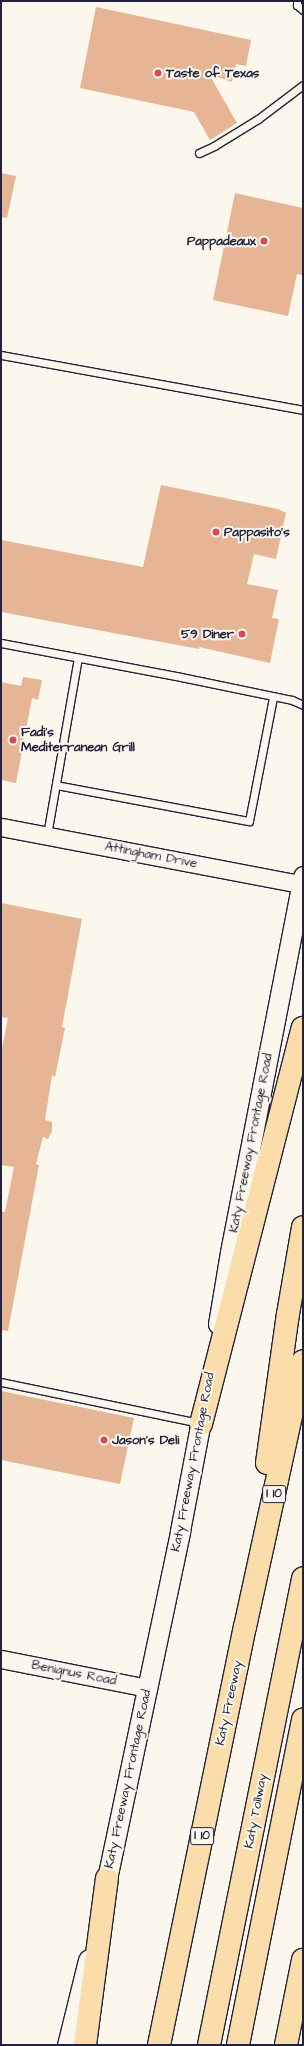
<!DOCTYPE html>
<html>
<head>
<meta charset="utf-8">
<style>
	body { margin:0 }
	#map { position:relative; width:304px; height:2046px; overflow:hidden; background:#fbf7ec; font-family:"Architects Daughter",sans-serif }
	div>[style] { position:absolute }
	.building>* { inset:0; background:#e5b596 }
	.roads { filter:drop-shadow(1px 0 #22223b) drop-shadow(-1px 0 #22223b) drop-shadow(0 1px #22223b) drop-shadow(0 -1px #22223b) }
	.service>* { height:7px; margin:-3.5px; padding:0 3.5px; transform-origin:3.5px; border-radius:3.5px; background:#fbf7ec }
	.tertiary>* { height:17px; margin:-8.5px; padding:0 8.5px; transform-origin:8.5px; border-radius:8.5px; background:#fbf7ec }
	.secondary>* { height:19px; margin:-9.5px; padding:0 9.5px; transform-origin:9.5px; border-radius:9.5px; background:#fbf7ec }
	.motorway>* { height:22px; margin:-11px; padding:0 11px; transform-origin:11px; border-radius:11px; background:#faddab }
	.dots>* { width:11px; height:11px; translate:-50% -50%; box-sizing:border-box; border:2px solid #fbf7ec; border-radius:50% }
	span { translate:-50% -50%; white-space:nowrap; text-align:center; line-height:1.15; -webkit-text-stroke:4px #fbf7ec; paint-order:stroke }
	.shield-label span { padding:1px 3px; background:#fbf7ec; border:1px solid; border-radius:3px; -webkit-text-stroke-width:0 }
	.shield-label { font-size:12px; color:#22223b; font-weight:700 }
	.poi-label { font-size:13px; color:#22223b; font-weight:700 }
	.left { translate:0 -50%; text-align:left }
	.right { translate:-100% -50%; text-align:right }
	.street-label { font-size:13px; color:#22223b }
	.frame { position:absolute; inset:0; border:2px solid #22223b; pointer-events:none }
</style>
</head>
<body>
<div id="map">
	<div class="building">
		<i style="clip-path:polygon(96px 7px,251px 40px,246px 66px,236px 64px,232px 82px,209px 74px,237px 123px,210px 140px,194px 112px,80px 88px)"></i>
		<i style="clip-path:polygon(1px 173px,16px 176px,7px 218px,1px 217px)"></i>
		<i style="clip-path:polygon(235px 193px,303px 208px,303px 275px,297px 274px,288px 316px,213px 300px)"></i>
		<i style="clip-path:polygon(161px 485px,278px 509px,286px 513px,276px 559px,254px 554px,247px 584px,278px 590px,272px 618px,279px 619px,270px 663px,199px 647px,199px 649px,1px 612px,1px 540px,143px 567px)"></i>
		<i style="clip-path:polygon(23px 677px,42px 680px,38px 700px,32px 698px,16px 783px,1px 780px,1px 682px,21px 686px)"></i>
		<i style="clip-path:polygon(1px 903px,82px 919px,62px 1027px,65px 1028px,55px 1077px,52px 1075px,45px 1120px,52px 1122px,52px 1131px,48px 1139px,43px 1137px,36px 1164px,39px 1165px,8px 1331px,1px 1330px,1px 1212px,5px 1212px,14px 1167px,1px 1165px,1px 1053px,8px 1018px,1px 1017px)"></i>
		<i style="clip-path:polygon(1px 1391px,134px 1418px,120px 1484px,1px 1460px)"></i>
	</div>
	<div class="roads">
		<div class="service">
			<i style="left:297px;top:1px;width:4px;rotate:90deg"></i>
			<i style="left:297px;top:5px;width:8px;rotate:40deg"></i>
			<i style="left:199px;top:153px;width:17px;rotate:-25deg"></i>
			<i style="left:214px;top:146px;width:52px;rotate:-31.5deg"></i>
			<i style="left:258px;top:119px;width:56px;rotate:-37.1deg"></i>
			<i style="left:1px;top:355px;width:307px;rotate:10.3deg"></i>
			<i style="left:1px;top:643px;width:178px;rotate:10.7deg"></i>
			<i style="left:176px;top:676px;width:118px;rotate:11.7deg"></i>
			<i style="left:292px;top:700px;width:12px;rotate:24deg"></i>
			<i style="left:56px;top:785px;width:196px;rotate:10.6deg"></i>
			<i style="left:249px;top:821px;width:126px;rotate:-79deg"></i>
			<i style="left:47px;top:835px;width:180px;rotate:-80.1deg"></i>
			<i style="left:1px;top:1382px;width:202px;rotate:11.7deg"></i>
		</div>
		<div class="tertiary">
			<i style="left:1px;top:827px;width:305px;rotate:10.8deg"></i>
			<i style="left:1px;top:1659px;width:150px;rotate:11.2deg"></i>
		</div>
		<div class="secondary">
			<i style="left:218px;top:1324px;width:73px;rotate:-80.5deg"></i>
			<i style="left:230px;top:1252px;width:383px;rotate:-79deg"></i>
			<i style="left:104px;top:1893px;width:370px;rotate:-78.1deg"></i>
			<i style="left:180px;top:1531px;width:123px;rotate:-79.2deg"></i>
			<i style="left:67px;top:2045px;width:88px;rotate:-76.1deg"></i>
		</div>
		<div class="motorway">
			<i style="left:201px;top:1424px;width:409px;rotate:-75.6deg"></i>
			<i style="left:267px;top:1463px;width:150px;rotate:-82deg"></i>
			<i style="left:288px;top:1314px;width:88px;rotate:-80.2deg"></i>
			<i style="left:85px;top:2045px;width:168px;rotate:-82.5deg"></i>
			<i style="left:159px;top:2045px;width:427px;rotate:-78.4deg"></i>
			<i style="left:245px;top:1627px;width:272px;rotate:-77.7deg"></i>
			<i style="left:209px;top:2045px;width:476px;rotate:-78.6deg"></i>
			<i style="left:238px;top:2045px;width:332px;rotate:-78.7deg"></i>
			<i style="left:286px;top:2045px;width:87px;rotate:-78.7deg"></i>
		</div>
	</div>
	<div class="dots">
		<i style="left:158px;top:73px;background:#d1495b"></i>
		<i style="left:264px;top:241px;background:#d1495b"></i>
		<i style="left:216px;top:532px;background:#d1495b"></i>
		<i style="left:242px;top:634px;background:#d1495b"></i>
		<i style="left:13px;top:740px;background:#d1495b"></i>
		<i style="left:104px;top:1440px;background:#d1495b"></i>
	</div>
	<div class="shield-label">
		<span style="left:274px;top:1494px">I 10</span>
		<span style="left:202px;top:1836px">I 10</span>
	</div>
	<div class="poi-label">
		<span class="left" style="left:166px;top:73px">Taste of Texas</span>
		<span class="right" style="left:256px;top:241px">Pappadeaux</span>
		<span class="left" style="left:224px;top:532px">Pappasito's</span>
		<span class="right" style="left:234px;top:634px">59 Diner</span>
		<span class="left" style="left:21px;top:740px">Fadi's<br>Mediterranean Grill</span>
		<span class="left" style="left:112px;top:1440px">Jason's Deli</span>
	</div>
	<div class="street-label">
		<span style="left:151px;top:855px;rotate:11deg">Attingham Drive</span>
		<span style="left:251px;top:1143px;rotate:-79deg">Katy Freeway Frontage Road</span>
		<span style="left:193px;top:1462px;rotate:-79deg">Katy Freeway Frontage Road</span>
		<span style="left:74px;top:1673px;rotate:11deg">Benignus Road</span>
		<span style="left:229px;top:1703px;rotate:-78deg">Katy Freeway</span>
		<span style="left:128px;top:1779px;rotate:-78deg">Katy Freeway Frontage Road</span>
		<span style="left:256px;top:1811px;rotate:-79deg">Katy Tollway</span>
	</div>
	<div class="frame"></div>
</div>
</body>
</html>
